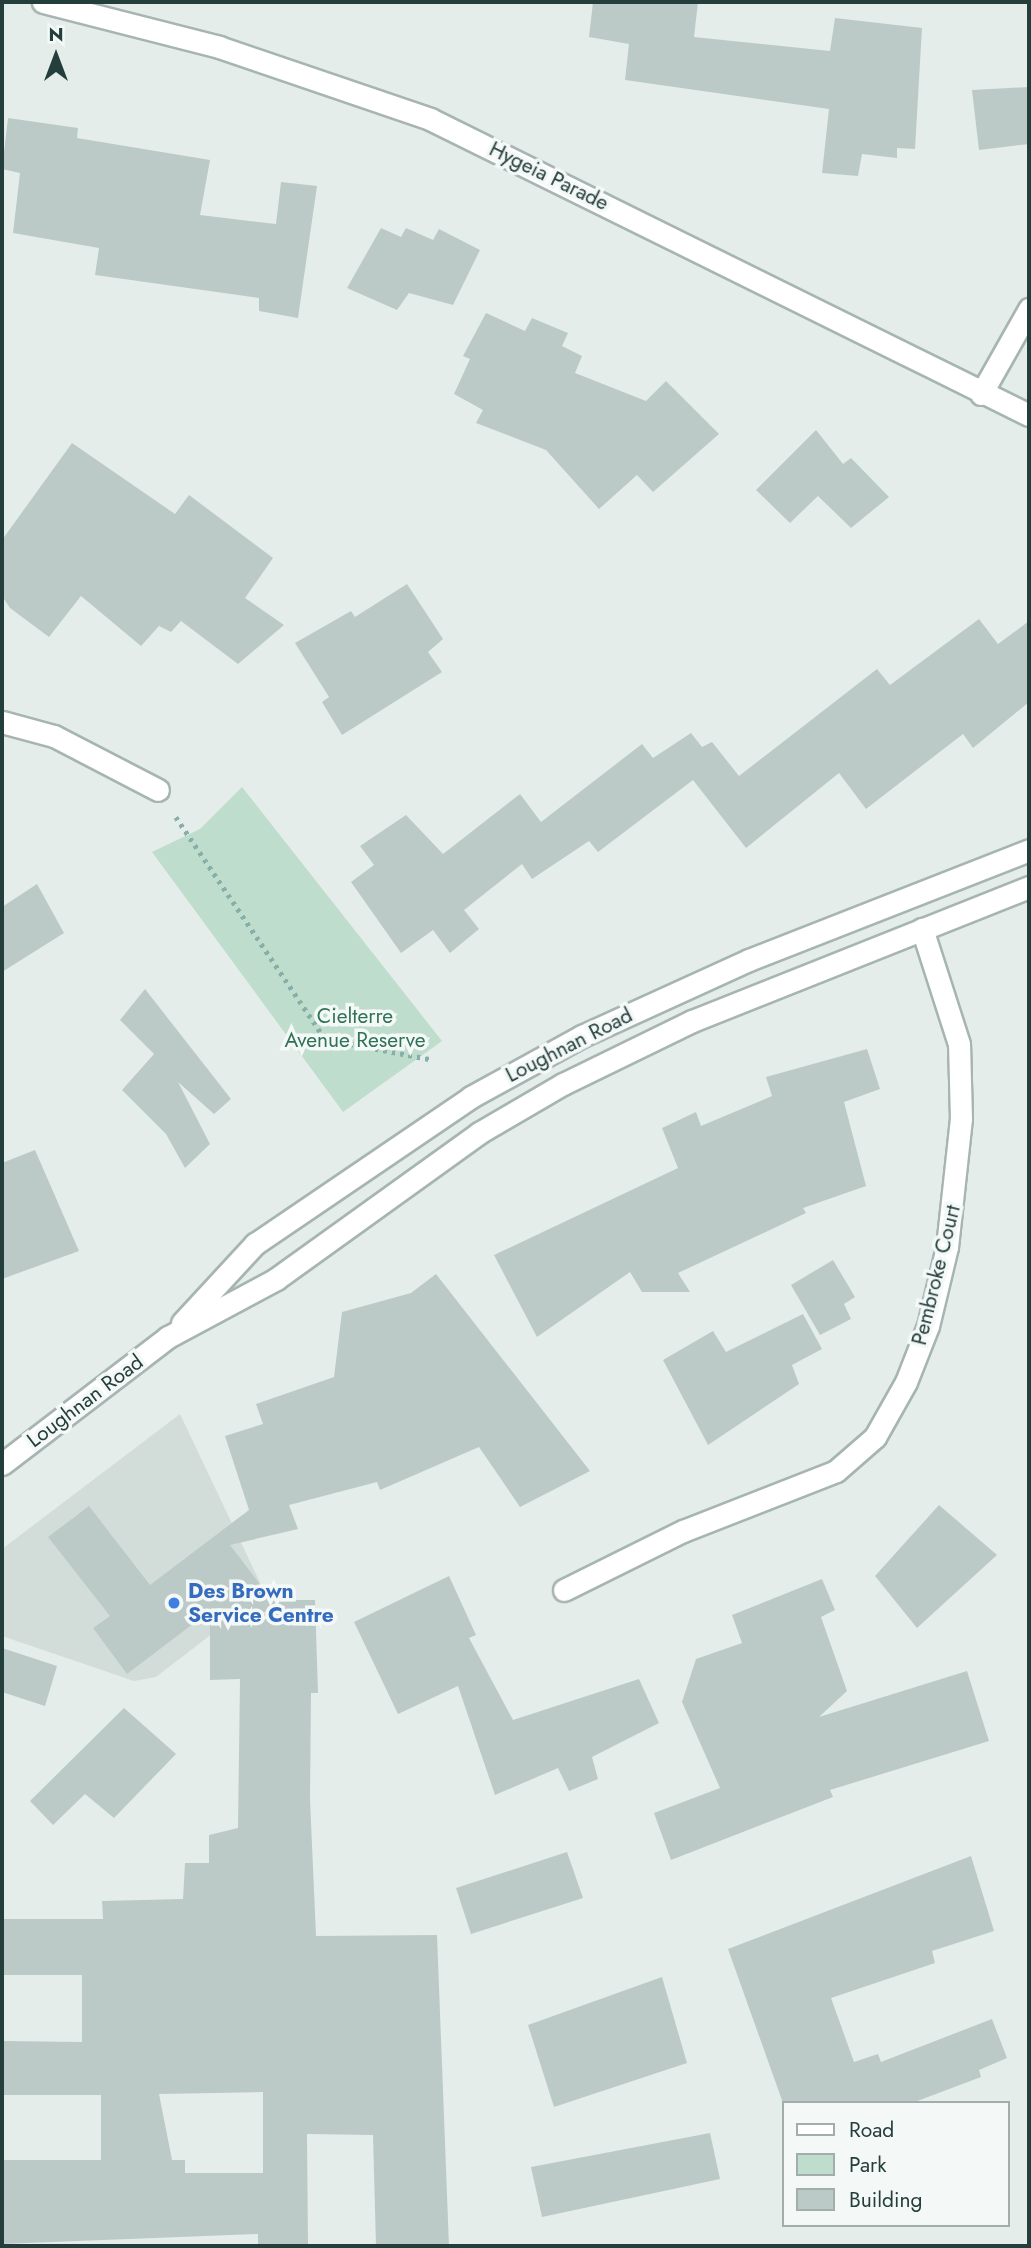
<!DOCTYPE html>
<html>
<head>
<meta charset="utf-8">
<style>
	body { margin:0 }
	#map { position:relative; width:1031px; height:2248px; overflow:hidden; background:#e4edea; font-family:Jost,sans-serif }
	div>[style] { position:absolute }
	.built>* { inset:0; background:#d2ddda }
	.green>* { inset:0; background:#beddcc }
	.building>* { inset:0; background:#bccac7 }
	.path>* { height:4.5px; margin-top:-2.25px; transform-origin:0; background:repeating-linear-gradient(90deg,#86afa9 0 3.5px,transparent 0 8.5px) }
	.roads { filter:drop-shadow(2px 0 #a7b5b2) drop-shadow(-2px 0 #a7b5b2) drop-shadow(0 2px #a7b5b2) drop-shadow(0 -2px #a7b5b2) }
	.minor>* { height:21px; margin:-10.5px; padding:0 10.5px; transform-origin:10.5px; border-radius:10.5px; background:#fff }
	.secondary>* { height:21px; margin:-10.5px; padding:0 10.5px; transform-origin:10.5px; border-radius:10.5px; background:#fff }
	.dots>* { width:19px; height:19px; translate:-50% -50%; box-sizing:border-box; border:4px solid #f4f9f8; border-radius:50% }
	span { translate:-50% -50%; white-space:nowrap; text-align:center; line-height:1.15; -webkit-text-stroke:7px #f4f9f8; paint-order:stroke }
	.street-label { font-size:21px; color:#243e3b }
	.park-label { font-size:21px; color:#307256 }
	.shop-label { font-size:21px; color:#366cbe; font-weight:700 }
	.left { translate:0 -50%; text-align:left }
	.frame { position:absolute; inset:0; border:4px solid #243e3b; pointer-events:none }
	.legend { position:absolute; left:782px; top:2101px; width:228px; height:126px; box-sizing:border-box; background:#f4f9f8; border:2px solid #a1aeac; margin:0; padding:9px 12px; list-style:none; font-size:21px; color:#243e3b }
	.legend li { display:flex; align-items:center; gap:14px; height:35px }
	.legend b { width:35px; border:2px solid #a1aeac }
	.north { position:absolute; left:21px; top:21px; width:70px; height:70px; -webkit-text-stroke:5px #f4f9f8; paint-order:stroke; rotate:0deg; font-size:19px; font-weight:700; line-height:28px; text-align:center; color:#243e3b }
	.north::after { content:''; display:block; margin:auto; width:24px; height:32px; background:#243e3b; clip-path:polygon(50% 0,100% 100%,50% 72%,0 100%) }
</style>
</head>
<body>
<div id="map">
	<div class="built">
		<i style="clip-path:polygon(180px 1414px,265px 1593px,156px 1677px,134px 1681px,2px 1636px,2px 1549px)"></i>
	</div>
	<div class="green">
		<i style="clip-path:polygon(242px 787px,442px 1041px,343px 1112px,152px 852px,200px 829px)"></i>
	</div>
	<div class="building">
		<i style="clip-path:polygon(593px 2px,698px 2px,694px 37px,830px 51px,835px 18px,922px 28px,915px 149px,897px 148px,897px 158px,862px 154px,858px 176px,822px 173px,829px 109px,625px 80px,629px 44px,589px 37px)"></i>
		<i style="clip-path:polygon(1029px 87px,1029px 144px,979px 150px,972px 90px)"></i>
		<i style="clip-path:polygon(8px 118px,78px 128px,77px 138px,210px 160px,200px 215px,276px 224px,281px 182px,317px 186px,298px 318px,259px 311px,259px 298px,95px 275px,99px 248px,13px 233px,20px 173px,2px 169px)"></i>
		<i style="clip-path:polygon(381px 228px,401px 237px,406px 228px,433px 240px,439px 229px,480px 250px,453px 305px,409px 293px,397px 310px,347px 288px)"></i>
		<i style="clip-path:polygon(486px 313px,525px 331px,532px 318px,568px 333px,562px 346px,582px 356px,575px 373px,646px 401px,666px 381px,719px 434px,653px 492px,637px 475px,599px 509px,546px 450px,476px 423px,483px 410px,454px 394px,470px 359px,463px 356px)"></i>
		<i style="clip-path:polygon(816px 430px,843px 464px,851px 458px,889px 497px,851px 528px,818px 496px,790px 523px,756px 490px)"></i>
		<i style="clip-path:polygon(72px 443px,175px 514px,189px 495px,273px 558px,245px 598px,284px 625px,238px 664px,181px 621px,171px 632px,159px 626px,141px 646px,81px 596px,49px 637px,10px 608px,2px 596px,2px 540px)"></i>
		<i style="clip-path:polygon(407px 584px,443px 639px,428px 652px,442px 672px,342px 735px,322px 702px,329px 697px,295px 643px,351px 611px,355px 617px)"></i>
		<i style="clip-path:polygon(979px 619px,998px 644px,1029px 621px,1029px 702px,973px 748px,963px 734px,866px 809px,839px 773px,746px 848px,693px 780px,598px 852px,589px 841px,532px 879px,522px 864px,464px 910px,479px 929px,450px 953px,433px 930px,401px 953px,351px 882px,374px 865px,360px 846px,406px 815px,443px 854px,520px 794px,541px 822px,642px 744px,653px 758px,691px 733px,702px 747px,712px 742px,739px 776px,877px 669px,890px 685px)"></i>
		<i style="clip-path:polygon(37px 884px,64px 933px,2px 972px,2px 907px)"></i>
		<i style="clip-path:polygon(145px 989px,231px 1099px,214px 1114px,178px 1082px,210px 1144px,185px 1168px,166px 1134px,122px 1090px,154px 1054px,120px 1020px)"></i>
		<i style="clip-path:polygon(867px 1049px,880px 1089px,844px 1102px,866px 1186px,803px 1208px,806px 1213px,678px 1273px,690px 1292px,642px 1292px,630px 1272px,537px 1337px,494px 1255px,678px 1168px,662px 1128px,696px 1112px,701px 1126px,772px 1096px,766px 1077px)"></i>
		<i style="clip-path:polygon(35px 1150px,79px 1251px,2px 1279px,2px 1163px)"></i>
		<i style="clip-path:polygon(833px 1260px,855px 1297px,844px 1304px,851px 1319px,820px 1335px,791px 1285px)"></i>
		<i style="clip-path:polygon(evenodd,436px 1274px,590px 1471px,520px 1507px,479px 1447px,380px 1490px,377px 1482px,289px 1505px,298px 1529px,230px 1545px,272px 1600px,315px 1600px,318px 1693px,311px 1693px,310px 1799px,316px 1936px,437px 1935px,449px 2246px,376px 2246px,373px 2135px,307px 2134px,308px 2246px,258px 2246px,258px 2234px,2px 2244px,2px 2160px,101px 2160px,101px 2095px,2px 2095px,2px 2041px,82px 2042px,82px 1975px,2px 1975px,2px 1919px,103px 1919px,102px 1901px,183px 1899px,185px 1863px,209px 1863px,209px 1835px,238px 1828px,240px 1679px,210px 1680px,210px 1611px,127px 1674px,93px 1628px,110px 1616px,48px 1537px,89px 1506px,150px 1585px,249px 1510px,225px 1436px,263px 1424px,256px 1404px,334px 1377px,342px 1312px,411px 1293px,436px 1274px,263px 2092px,263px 2173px,185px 2173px,185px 2160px,172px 2160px,159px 2094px,263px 2092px)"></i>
		<i style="clip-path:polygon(803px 1314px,822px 1349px,792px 1365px,799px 1384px,708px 1445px,663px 1360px,713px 1331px,726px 1352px)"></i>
		<i style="clip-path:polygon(939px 1505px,997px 1555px,917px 1628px,875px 1576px)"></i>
		<i style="clip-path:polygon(449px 1576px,476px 1635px,469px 1638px,513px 1720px,639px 1679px,659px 1723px,592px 1757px,598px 1779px,569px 1791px,558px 1768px,495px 1795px,458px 1686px,398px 1714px,354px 1622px)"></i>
		<i style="clip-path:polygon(822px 1579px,835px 1610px,821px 1617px,847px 1691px,819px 1717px,967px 1671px,989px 1741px,830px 1790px,833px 1797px,671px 1860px,654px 1813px,720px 1788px,682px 1702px,696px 1659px,742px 1643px,732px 1615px)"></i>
		<i style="clip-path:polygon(2px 1648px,57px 1666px,45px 1706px,2px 1692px)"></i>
		<i style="clip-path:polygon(124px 1708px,176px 1754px,114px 1818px,85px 1794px,53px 1825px,30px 1801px)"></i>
		<i style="clip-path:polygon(567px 1852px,583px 1898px,471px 1934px,456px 1888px)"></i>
		<i style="clip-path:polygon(971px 1856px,994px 1931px,932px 1951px,935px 1963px,831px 1998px,854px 2062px,878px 2054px,881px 2062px,992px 2019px,1007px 2058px,979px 2070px,981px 2077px,912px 2103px,783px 2103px,728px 1949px)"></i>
		<i style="clip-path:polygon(662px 1977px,687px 2063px,554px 2107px,528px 2025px)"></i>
		<i style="clip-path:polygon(710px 2133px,720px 2179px,542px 2217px,531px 2167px)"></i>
	</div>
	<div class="path">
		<i style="left:176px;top:817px;width:267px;rotate:56.1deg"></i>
		<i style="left:325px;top:1039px;width:106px;rotate:10.9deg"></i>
	</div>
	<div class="roads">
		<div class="minor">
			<i style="left:43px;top:2px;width:182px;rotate:14.3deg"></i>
			<i style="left:219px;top:47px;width:223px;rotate:18.8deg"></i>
			<i style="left:430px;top:119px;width:668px;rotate:26.3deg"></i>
			<i style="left:981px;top:394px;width:98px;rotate:-60.5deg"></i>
			<i style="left:2px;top:722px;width:54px;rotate:15.1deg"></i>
			<i style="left:54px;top:736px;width:117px;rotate:27.4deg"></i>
			<i style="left:564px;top:1590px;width:133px;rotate:-26.4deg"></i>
			<i style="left:683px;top:1531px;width:164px;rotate:-21.4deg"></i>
			<i style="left:836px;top:1471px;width:52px;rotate:-41.1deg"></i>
			<i style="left:875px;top:1437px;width:63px;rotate:-60.6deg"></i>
			<i style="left:906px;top:1382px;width:60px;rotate:-68.6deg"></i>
			<i style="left:928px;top:1326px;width:81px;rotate:-76.5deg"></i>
			<i style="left:947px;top:1247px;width:129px;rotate:-83.8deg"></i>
			<i style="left:961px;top:1119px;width:75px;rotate:-91.5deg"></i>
			<i style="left:959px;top:1044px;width:121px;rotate:-107.8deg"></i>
		</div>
		<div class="secondary">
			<i style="left:182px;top:1323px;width:108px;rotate:-47.3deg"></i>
			<i style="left:255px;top:1244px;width:261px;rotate:-34.2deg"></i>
			<i style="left:471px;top:1097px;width:127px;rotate:-28.8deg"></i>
			<i style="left:582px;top:1036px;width:183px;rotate:-24.5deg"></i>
			<i style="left:749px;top:960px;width:301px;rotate:-21.4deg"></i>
			<i style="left:2px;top:1464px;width:209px;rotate:-37.4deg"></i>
			<i style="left:168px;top:1337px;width:123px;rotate:-28.2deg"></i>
			<i style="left:276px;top:1279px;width:250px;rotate:-35.7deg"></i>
			<i style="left:479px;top:1133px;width:97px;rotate:-30.3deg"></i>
			<i style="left:563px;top:1084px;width:144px;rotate:-26deg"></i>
			<i style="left:692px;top:1021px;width:363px;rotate:-21.7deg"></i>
		</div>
	</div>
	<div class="dots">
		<i style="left:174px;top:1603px;background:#3f7fe0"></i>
	</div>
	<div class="street-label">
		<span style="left:549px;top:176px;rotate:26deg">Hygeia Parade</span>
		<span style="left:569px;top:1045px;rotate:-27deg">Loughnan Road</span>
		<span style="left:936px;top:1275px;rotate:-76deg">Pembroke Court</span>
		<span style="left:85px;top:1401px;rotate:-37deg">Loughnan Road</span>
	</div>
	<div class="park-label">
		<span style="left:355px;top:1028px">Cielterre<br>Avenue Reserve</span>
	</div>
	<div class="shop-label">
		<span class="left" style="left:188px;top:1603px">Des Brown<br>Service Centre</span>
	</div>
	<div class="frame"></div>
	<ul class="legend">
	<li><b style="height:9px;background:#fff"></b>Road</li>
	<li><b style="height:19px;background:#beddcc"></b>Park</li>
	<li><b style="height:19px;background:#bccac7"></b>Building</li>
	</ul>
	<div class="north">N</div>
</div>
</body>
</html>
